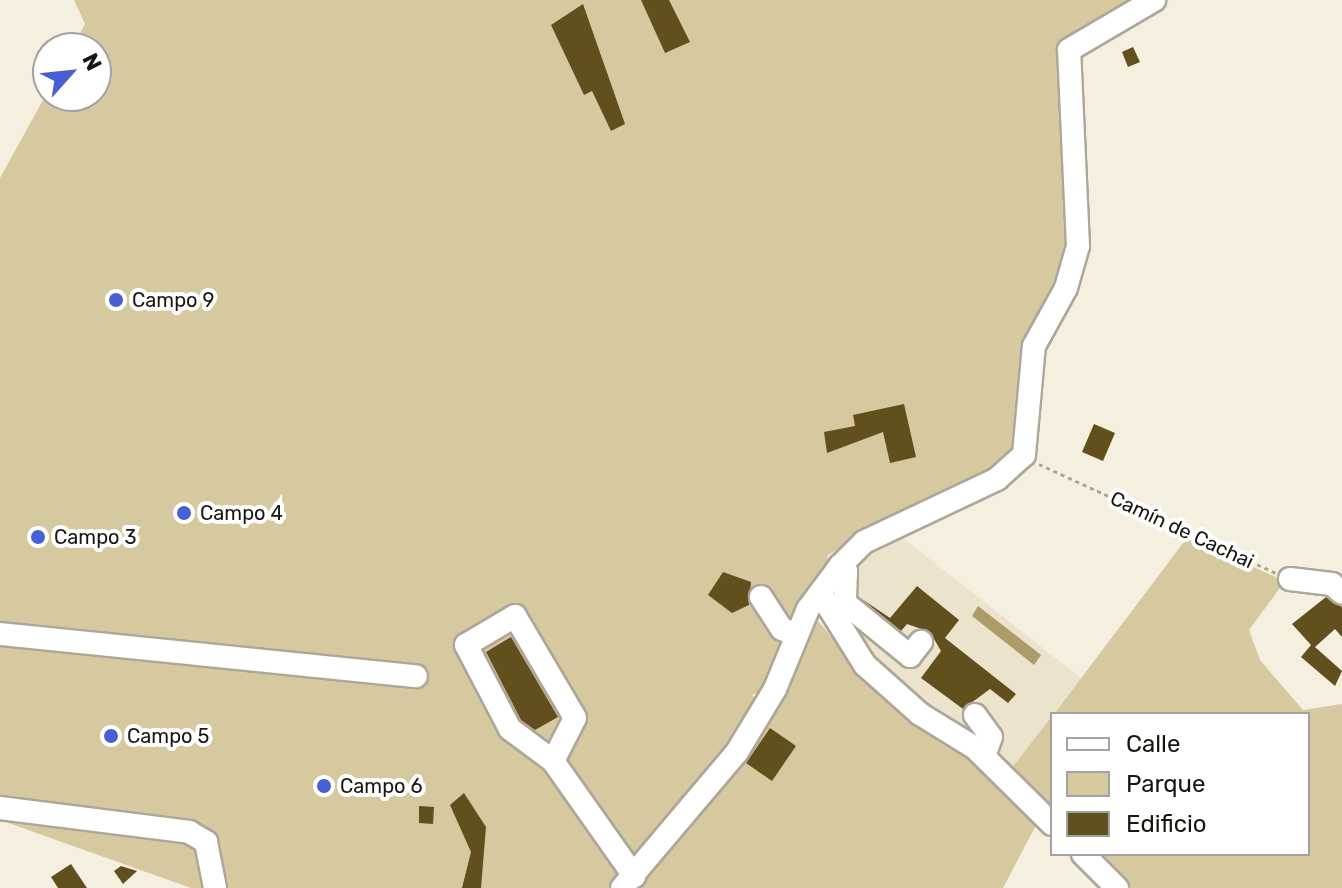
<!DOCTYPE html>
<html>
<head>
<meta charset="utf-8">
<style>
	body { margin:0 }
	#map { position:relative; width:1342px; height:888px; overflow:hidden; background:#f5efdf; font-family:Rubik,sans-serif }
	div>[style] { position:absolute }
	.built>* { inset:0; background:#ebe3cc }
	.green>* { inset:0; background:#d6c89f }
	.water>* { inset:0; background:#ad9b69 }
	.building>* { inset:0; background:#61501e }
	.path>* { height:3px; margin-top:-1.5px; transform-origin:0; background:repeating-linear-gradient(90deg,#a9a498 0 4px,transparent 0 8px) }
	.roads { filter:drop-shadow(2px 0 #aca798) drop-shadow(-2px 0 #aca798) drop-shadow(0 2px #aca798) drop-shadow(0 -2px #aca798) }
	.minor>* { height:22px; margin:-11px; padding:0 11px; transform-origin:11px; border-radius:11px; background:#fff }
	.dots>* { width:22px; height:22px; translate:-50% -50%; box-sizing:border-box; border:4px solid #fff; border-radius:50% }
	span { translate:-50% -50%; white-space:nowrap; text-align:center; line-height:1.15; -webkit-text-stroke:8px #fff; paint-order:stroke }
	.poi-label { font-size:20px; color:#181610 }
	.left { translate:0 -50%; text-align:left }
	.street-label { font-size:20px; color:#181610 }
	.legend { position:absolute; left:1050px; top:712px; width:260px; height:144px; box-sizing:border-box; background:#fff; border:2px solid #a3a29f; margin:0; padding:10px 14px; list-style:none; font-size:24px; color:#181610 }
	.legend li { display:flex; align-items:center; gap:16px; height:40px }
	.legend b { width:40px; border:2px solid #a3a29f }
	.north { position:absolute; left:32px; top:32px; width:80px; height:80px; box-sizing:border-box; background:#fff; border:2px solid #a3a29f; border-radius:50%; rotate:63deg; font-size:22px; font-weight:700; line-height:32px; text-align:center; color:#181610 }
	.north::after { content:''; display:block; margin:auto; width:28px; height:36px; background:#485fd4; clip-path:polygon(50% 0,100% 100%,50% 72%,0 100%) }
</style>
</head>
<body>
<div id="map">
	<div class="built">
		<i style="clip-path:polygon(899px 535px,1081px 678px,1011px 769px,877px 666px,837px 608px,838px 582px,855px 577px,859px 559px)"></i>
	</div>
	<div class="green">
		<i style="clip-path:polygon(74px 0,1138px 0,1057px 42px,1069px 257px,1025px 356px,1019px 439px,1007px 466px,889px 516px,827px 556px,831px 568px,780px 635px,785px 646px,766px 690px,752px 695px,760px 705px,640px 854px,617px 870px,618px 882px,610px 888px,191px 888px,0 820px,0 178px,48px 91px,96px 96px,96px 48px,72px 48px,85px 24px)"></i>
		<i style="clip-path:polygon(1187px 538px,1285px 581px,1249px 630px,1260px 660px,1303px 710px,1342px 704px,1342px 888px,1119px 888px,1092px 854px,1308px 854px,1308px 714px,1054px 714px)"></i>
		<i style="clip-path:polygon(814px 616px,873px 687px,955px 746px,1037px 823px,1003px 888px,636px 888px)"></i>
		<i style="clip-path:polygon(1052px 716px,1052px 815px,1011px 769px)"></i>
	</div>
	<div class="water">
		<i style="clip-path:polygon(978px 606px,1041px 655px,1034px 665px,972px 616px)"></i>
	</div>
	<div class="building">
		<i style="clip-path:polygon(641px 0,669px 0,690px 42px,665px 53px)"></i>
		<i style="clip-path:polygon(583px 4px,625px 124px,611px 131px,592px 91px,584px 95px,551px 25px)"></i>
		<i style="clip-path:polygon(1133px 47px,1140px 62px,1128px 67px,1122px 52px)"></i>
		<i style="clip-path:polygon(904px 404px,916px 457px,890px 463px,883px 432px,827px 453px,824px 432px,855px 426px,853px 415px)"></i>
		<i style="clip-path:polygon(1094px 424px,1115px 433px,1103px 461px,1082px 452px)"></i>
		<i style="clip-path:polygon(723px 572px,751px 582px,749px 605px,732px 613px,708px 595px)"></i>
		<i style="clip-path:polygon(917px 586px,959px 620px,945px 638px,1016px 694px,1008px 703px,990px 689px,963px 709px,921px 678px,941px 651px,930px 632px,907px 624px,901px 631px,859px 597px,890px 618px)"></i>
		<i style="clip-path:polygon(1326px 597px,1342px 607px,1342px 637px,1335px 629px,1315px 647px,1342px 671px,1335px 686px,1301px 657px,1311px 645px,1292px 624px)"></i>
		<i style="clip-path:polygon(511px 637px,558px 717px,535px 730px,521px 720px,486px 652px)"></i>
		<i style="clip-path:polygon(770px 728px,796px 746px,772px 781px,746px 763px)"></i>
		<i style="clip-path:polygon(464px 793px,486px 827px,481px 888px,462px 888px,471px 852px,450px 805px)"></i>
		<i style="clip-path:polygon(419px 806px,434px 807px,433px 824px,419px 823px)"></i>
		<i style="clip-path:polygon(71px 864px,87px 888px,58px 888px,51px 877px)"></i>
		<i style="clip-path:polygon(121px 866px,137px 871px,123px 884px,114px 871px)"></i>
	</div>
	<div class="path">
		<i style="left:1039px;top:464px;width:261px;rotate:24.7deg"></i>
	</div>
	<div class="roads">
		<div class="minor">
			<i style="left:840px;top:566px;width:8px;rotate:40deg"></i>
			<i style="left:846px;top:571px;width:32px;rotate:92deg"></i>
			<i style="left:845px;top:603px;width:84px;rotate:39.2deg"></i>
			<i style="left:910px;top:656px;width:18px;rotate:-52deg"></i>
			<i style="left:1290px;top:579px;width:42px;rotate:6.8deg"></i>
			<i style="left:1332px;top:584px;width:13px;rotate:42deg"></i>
			<i style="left:820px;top:593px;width:85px;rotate:58deg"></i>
			<i style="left:865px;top:665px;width:74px;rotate:41.7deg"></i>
			<i style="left:920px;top:714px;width:65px;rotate:31.7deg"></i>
			<i style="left:975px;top:748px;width:108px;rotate:44.6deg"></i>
			<i style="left:761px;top:597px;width:38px;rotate:57deg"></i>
			<i style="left:782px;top:629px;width:16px;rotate:22deg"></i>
			<i style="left:0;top:634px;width:418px;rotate:5.8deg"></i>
			<i style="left:975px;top:715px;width:27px;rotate:54deg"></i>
			<i style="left:991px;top:737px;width:20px;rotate:110deg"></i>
			<i style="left:553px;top:761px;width:54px;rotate:-143.3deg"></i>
			<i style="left:510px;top:729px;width:95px;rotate:-117.6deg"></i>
			<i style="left:466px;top:645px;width:57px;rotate:-30.6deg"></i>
			<i style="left:515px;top:616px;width:118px;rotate:59.5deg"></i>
			<i style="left:575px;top:718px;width:48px;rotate:117.1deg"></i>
			<i style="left:553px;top:761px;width:141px;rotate:54.8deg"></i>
			<i style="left:0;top:808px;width:191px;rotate:7.2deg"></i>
			<i style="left:189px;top:832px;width:20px;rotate:30deg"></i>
			<i style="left:206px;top:842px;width:47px;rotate:78.9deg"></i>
			<i style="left:1083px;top:854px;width:48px;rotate:45deg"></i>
			<i style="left:622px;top:888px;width:178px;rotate:-49.8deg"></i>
			<i style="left:737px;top:752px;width:74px;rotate:-58.9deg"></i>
			<i style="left:775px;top:689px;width:87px;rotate:-67.6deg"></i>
			<i style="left:808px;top:609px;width:54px;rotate:-53.3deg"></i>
			<i style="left:840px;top:566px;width:34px;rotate:-45deg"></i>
			<i style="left:864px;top:542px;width:147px;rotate:-25.3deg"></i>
			<i style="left:997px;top:479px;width:36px;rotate:-42deg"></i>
			<i style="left:1024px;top:455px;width:109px;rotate:-84.8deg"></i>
			<i style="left:1034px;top:346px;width:66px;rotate:-61.1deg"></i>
			<i style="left:1066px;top:288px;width:44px;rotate:-74.1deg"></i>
			<i style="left:1078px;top:246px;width:196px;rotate:-92.6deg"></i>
			<i style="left:1069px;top:50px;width:99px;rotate:-30.5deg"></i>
		</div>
	</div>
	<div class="dots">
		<i style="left:116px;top:300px;background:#485fd4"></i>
		<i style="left:184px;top:513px;background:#485fd4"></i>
		<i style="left:38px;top:537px;background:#485fd4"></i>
		<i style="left:111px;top:736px;background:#485fd4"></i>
		<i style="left:324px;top:786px;background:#485fd4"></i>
	</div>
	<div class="poi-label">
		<span class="left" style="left:132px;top:300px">Campo 9</span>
		<span class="left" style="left:200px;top:513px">Campo 4</span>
		<span class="left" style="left:54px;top:537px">Campo 3</span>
		<span class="left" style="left:127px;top:736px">Campo 5</span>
		<span class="left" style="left:340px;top:786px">Campo 6</span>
	</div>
	<div class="street-label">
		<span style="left:1182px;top:530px;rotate:25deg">Camín de Cachai</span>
	</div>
	<ul class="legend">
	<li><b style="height:10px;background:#fff"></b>Calle</li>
	<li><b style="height:22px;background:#d6c89f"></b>Parque</li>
	<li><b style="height:22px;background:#61501e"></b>Edificio</li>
	</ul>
	<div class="north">N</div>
</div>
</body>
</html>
